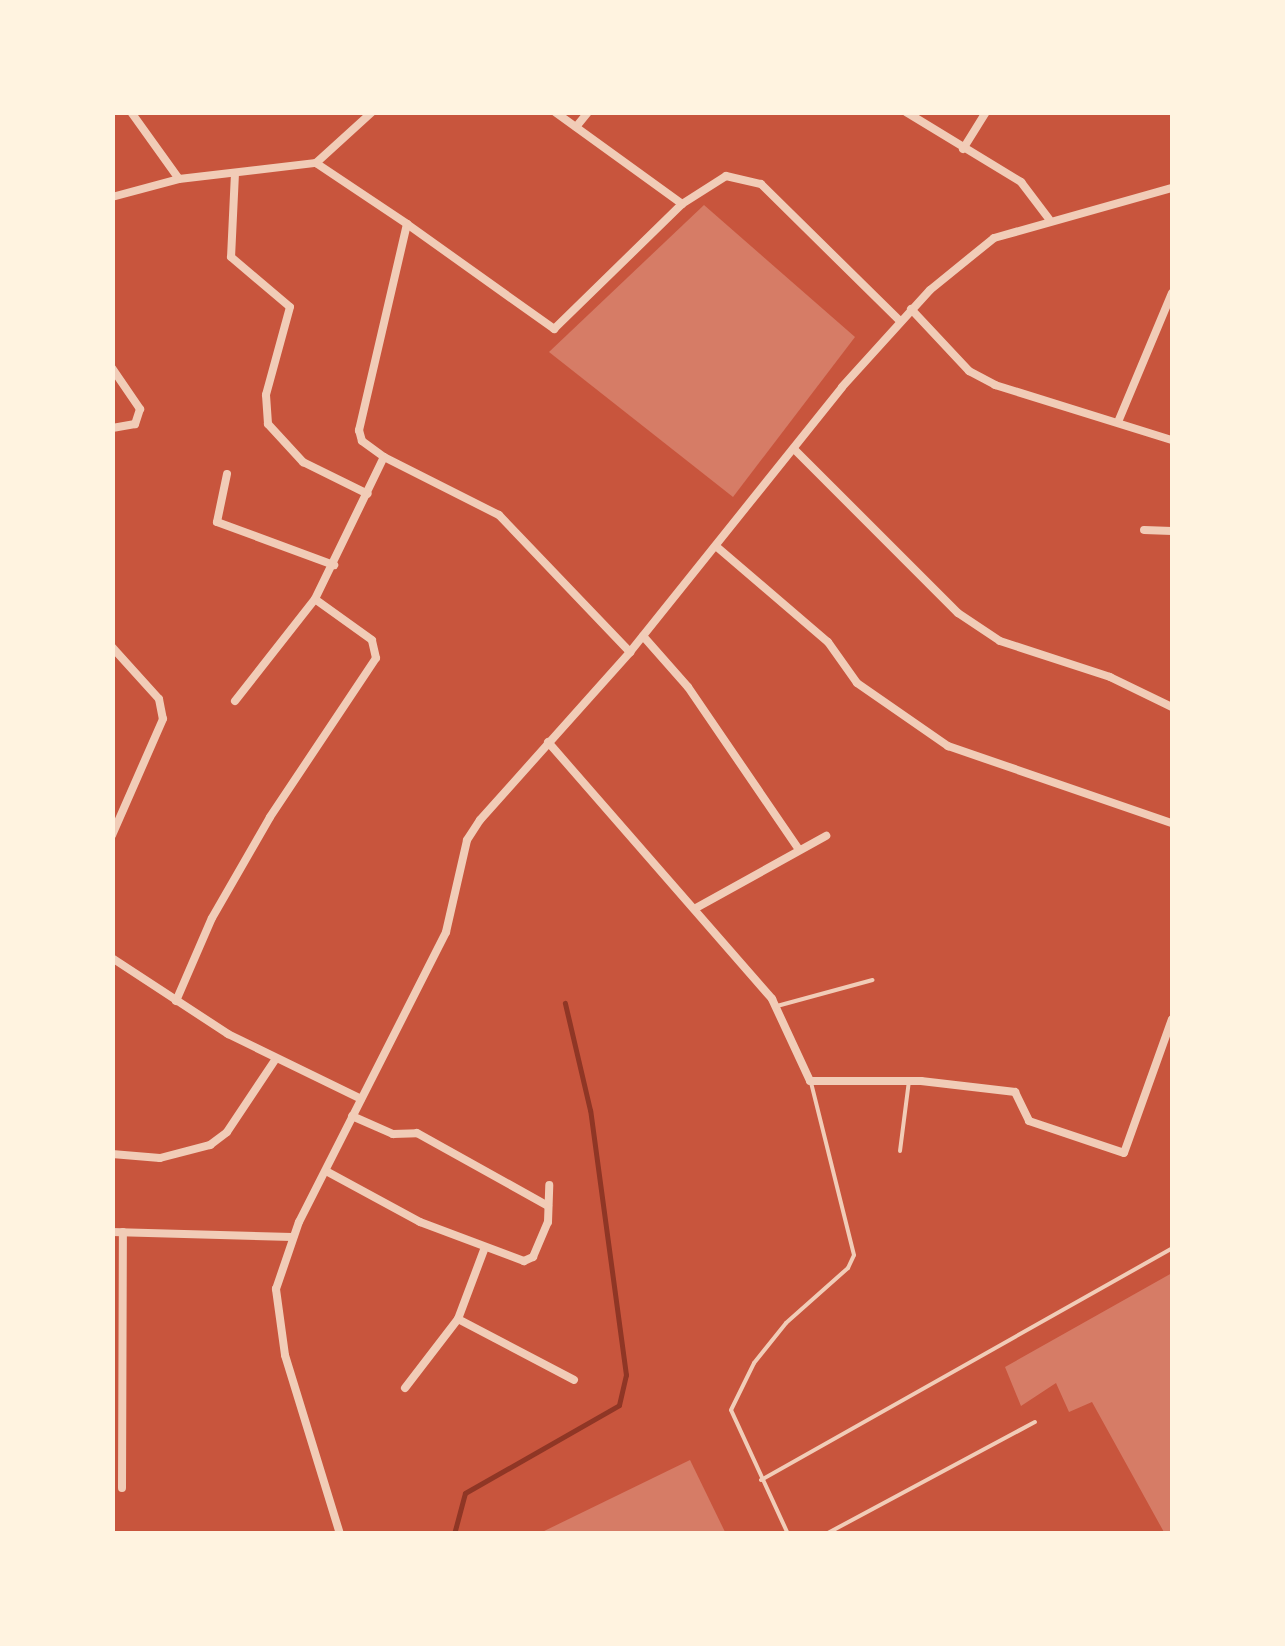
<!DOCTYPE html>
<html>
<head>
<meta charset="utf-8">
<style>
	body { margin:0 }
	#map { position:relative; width:1285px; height:1646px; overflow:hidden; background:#c8553d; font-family:"DM Sans",sans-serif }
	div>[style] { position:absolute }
	.stream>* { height:5px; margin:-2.5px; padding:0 2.5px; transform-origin:2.5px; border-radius:2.5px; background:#8f3625 }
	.building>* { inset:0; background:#d67c66 }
	.service>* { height:4px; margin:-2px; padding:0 2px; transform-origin:2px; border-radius:2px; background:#f1ccb7 }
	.minor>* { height:8px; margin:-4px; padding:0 4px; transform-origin:4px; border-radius:4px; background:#f1ccb7 }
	span { translate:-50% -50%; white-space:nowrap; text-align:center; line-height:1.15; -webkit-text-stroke:10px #fff3e0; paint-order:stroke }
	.frame { position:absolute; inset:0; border:115px solid #fff3e0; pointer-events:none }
</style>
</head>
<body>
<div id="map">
	<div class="stream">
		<i style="left:454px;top:1534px;width:42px;rotate:-75deg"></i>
		<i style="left:465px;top:1493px;width:177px;rotate:-29.7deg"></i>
		<i style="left:619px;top:1405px;width:31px;rotate:-77deg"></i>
		<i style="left:626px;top:1375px;width:267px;rotate:-97.7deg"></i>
		<i style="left:590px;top:1110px;width:110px;rotate:-103.2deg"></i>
	</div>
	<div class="building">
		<i style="clip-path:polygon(704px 205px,855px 337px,733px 497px,549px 352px)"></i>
		<i style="clip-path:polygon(1172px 1273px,1172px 1534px,1165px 1534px,1092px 1402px,1069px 1412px,1056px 1383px,1021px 1406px,1005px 1367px)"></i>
		<i style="clip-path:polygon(690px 1460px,726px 1534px,538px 1534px)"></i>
	</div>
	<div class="service">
		<i style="left:777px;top:1006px;width:99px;rotate:-15.2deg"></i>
		<i style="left:900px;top:1151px;width:71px;rotate:-82.7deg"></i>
		<i style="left:761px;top:1480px;width:472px;rotate:-29.4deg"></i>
		<i style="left:788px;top:1534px;width:136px;rotate:-114.7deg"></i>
		<i style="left:731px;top:1410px;width:52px;rotate:-63.9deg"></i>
		<i style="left:754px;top:1363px;width:51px;rotate:-51.3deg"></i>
		<i style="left:786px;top:1323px;width:83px;rotate:-41.6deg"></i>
		<i style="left:848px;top:1268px;width:14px;rotate:-65deg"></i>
		<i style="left:854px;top:1255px;width:177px;rotate:-104deg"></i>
		<i style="left:826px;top:1534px;width:237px;rotate:-28.2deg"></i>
	</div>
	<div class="minor">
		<i style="left:131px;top:112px;width:82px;rotate:54.4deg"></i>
		<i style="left:555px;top:112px;width:157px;rotate:35.9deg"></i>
		<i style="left:682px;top:204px;width:52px;rotate:-32.5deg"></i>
		<i style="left:726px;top:176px;width:36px;rotate:13deg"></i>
		<i style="left:761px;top:184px;width:194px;rotate:44.6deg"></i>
		<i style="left:906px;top:112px;width:135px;rotate:31.3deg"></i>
		<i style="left:1021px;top:182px;width:46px;rotate:52.9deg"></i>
		<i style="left:576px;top:127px;width:19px;rotate:-51deg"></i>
		<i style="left:963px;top:149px;width:44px;rotate:-58.1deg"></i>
		<i style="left:316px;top:163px;width:110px;rotate:33.8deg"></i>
		<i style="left:407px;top:224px;width:212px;rotate:103.1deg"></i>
		<i style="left:359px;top:430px;width:11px;rotate:75deg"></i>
		<i style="left:362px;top:441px;width:27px;rotate:36deg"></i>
		<i style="left:235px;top:173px;width:84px;rotate:92.7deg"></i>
		<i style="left:231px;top:257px;width:77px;rotate:40.3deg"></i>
		<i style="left:290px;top:307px;width:91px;rotate:105.3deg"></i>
		<i style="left:266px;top:395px;width:29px;rotate:86deg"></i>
		<i style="left:268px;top:424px;width:52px;rotate:47.4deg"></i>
		<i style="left:303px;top:462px;width:72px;rotate:26.2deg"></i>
		<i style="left:112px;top:197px;width:69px;rotate:-15deg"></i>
		<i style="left:179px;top:179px;width:138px;rotate:-6.7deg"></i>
		<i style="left:316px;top:163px;width:76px;rotate:-42.3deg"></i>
		<i style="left:407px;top:224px;width:181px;rotate:35.5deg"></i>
		<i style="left:554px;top:329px;width:179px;rotate:-44.3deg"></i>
		<i style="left:911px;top:309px;width:85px;rotate:46.9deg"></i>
		<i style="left:969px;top:371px;width:30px;rotate:28deg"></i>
		<i style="left:995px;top:385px;width:185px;rotate:17.3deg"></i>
		<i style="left:112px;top:368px;width:50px;rotate:55.7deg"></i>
		<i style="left:140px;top:409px;width:16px;rotate:108deg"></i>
		<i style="left:135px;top:424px;width:23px;rotate:170deg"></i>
		<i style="left:1118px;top:422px;width:140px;rotate:-67.3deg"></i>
		<i style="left:794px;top:449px;width:232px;rotate:45deg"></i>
		<i style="left:958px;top:613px;width:50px;rotate:33.7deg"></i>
		<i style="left:1000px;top:641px;width:116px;rotate:18.1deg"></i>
		<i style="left:1110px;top:677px;width:69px;rotate:25.8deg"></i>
		<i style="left:227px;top:474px;width:49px;rotate:101.8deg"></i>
		<i style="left:217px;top:522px;width:125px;rotate:20.2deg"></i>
		<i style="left:1144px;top:530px;width:28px;rotate:2deg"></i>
		<i style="left:717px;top:547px;width:146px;rotate:40.6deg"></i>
		<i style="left:828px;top:642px;width:50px;rotate:54.7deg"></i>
		<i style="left:857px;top:683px;width:111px;rotate:34.7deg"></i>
		<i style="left:948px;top:746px;width:237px;rotate:19deg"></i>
		<i style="left:643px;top:636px;width:68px;rotate:48.6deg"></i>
		<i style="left:688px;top:687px;width:195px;rotate:55.7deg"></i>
		<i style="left:112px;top:647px;width:70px;rotate:47.9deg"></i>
		<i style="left:159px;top:699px;width:20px;rotate:79deg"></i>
		<i style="left:163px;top:719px;width:127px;rotate:113.7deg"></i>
		<i style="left:235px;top:701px;width:130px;rotate:-51.9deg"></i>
		<i style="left:548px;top:742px;width:341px;rotate:48.9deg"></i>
		<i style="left:772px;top:999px;width:90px;rotate:65.1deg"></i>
		<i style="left:810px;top:1081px;width:111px"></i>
		<i style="left:921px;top:1081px;width:95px;rotate:6.7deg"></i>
		<i style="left:1015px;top:1092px;width:32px;rotate:64deg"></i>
		<i style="left:1029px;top:1121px;width:100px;rotate:18.6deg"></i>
		<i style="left:1124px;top:1153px;width:142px;rotate:-70.3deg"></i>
		<i style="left:696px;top:908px;width:149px;rotate:-29deg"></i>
		<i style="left:112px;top:958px;width:139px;rotate:33.2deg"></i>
		<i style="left:228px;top:1034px;width:148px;rotate:26deg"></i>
		<i style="left:176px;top:1001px;width:90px;rotate:-66.6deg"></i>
		<i style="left:212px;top:918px;width:116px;rotate:-60.1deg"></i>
		<i style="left:270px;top:817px;width:191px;rotate:-56.3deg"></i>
		<i style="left:376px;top:658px;width:18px;rotate:-103deg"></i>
		<i style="left:372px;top:640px;width:70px;rotate:-144.3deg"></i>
		<i style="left:315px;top:599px;width:158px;rotate:-64.1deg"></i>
		<i style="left:384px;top:457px;width:129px;rotate:26.8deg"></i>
		<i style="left:499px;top:515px;width:190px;rotate:46.3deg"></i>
		<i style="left:352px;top:1116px;width:45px;rotate:23.7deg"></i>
		<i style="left:393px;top:1134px;width:24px;rotate:-2deg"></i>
		<i style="left:417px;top:1133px;width:150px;rotate:29.1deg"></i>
		<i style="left:112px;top:1154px;width:48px;rotate:4.8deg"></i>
		<i style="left:160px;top:1158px;width:52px;rotate:-14.6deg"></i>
		<i style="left:210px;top:1145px;width:21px;rotate:-37deg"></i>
		<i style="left:227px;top:1132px;width:87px;rotate:-56.3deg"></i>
		<i style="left:326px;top:1171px;width:107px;rotate:28.5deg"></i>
		<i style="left:420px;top:1222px;width:111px;rotate:20.6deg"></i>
		<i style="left:524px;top:1261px;width:10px;rotate:-24deg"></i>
		<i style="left:533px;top:1257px;width:38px;rotate:-67deg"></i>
		<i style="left:548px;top:1222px;width:37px;rotate:-88deg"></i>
		<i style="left:112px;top:1232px;width:180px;rotate:1.6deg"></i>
		<i style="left:458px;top:1319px;width:131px;rotate:27.7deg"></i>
		<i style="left:405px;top:1388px;width:87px;rotate:-52.5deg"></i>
		<i style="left:458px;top:1319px;width:74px;rotate:-69.4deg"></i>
		<i style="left:122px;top:1488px;width:256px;rotate:-89.8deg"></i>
		<i style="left:340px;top:1534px;width:187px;rotate:-107.1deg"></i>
		<i style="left:285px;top:1355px;width:67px;rotate:-97.8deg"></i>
		<i style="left:276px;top:1289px;width:71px;rotate:-71.1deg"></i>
		<i style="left:299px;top:1222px;width:325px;rotate:-63.1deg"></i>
		<i style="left:446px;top:932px;width:94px;rotate:-77.1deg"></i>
		<i style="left:467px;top:840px;width:24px;rotate:-57deg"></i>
		<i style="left:480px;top:820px;width:225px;rotate:-48.2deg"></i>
		<i style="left:630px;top:652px;width:339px;rotate:-51.3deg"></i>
		<i style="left:842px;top:387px;width:131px;rotate:-47.8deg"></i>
		<i style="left:930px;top:290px;width:82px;rotate:-39.1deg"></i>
		<i style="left:994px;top:238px;width:185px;rotate:-15.7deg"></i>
	</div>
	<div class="frame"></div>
</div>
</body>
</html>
